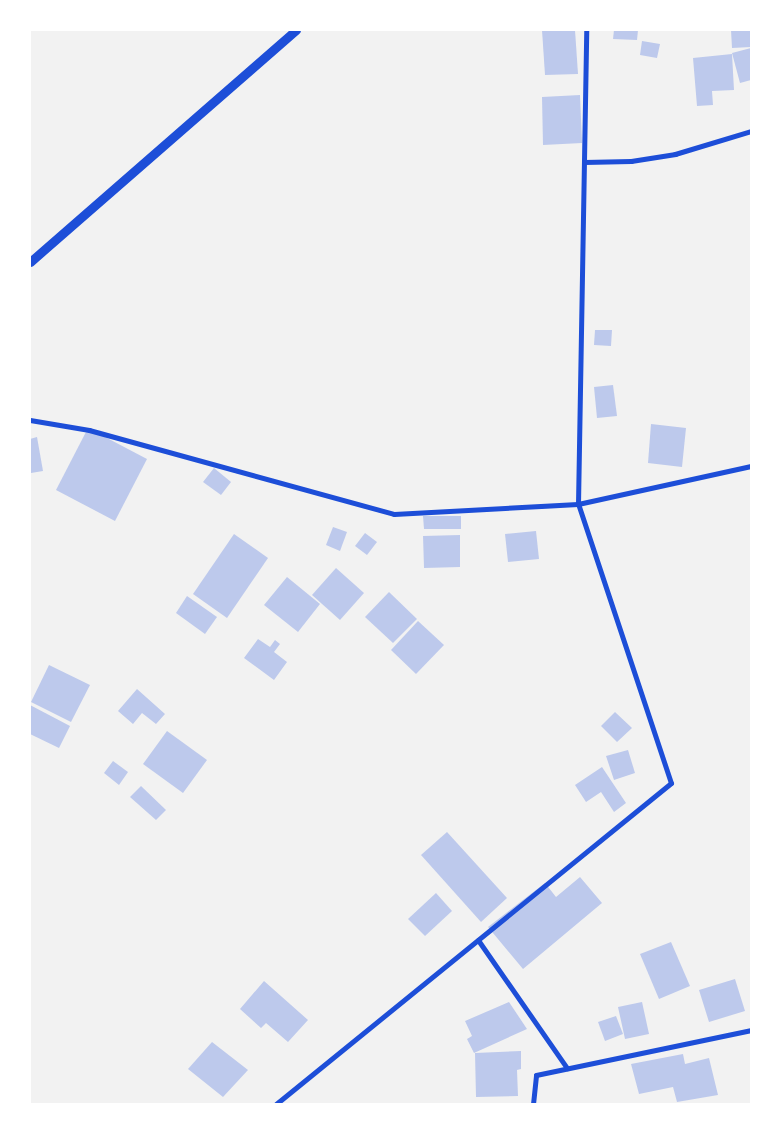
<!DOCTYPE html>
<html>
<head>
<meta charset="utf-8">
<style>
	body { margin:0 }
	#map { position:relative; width:781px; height:1134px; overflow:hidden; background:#f2f2f2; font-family:"Exo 2",sans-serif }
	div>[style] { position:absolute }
	.building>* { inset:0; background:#bdc9ec }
	.minor>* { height:5px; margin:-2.5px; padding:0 2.5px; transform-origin:2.5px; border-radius:2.5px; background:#1d4ed8 }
	.tertiary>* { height:9px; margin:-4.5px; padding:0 4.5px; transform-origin:4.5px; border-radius:4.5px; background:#1d4ed8 }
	span { translate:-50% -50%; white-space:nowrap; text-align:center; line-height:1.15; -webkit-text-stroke:4px #fff; paint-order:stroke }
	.frame { position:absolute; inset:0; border:31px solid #fff; pointer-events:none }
</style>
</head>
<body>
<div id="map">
	<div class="building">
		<i style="clip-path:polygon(542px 30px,575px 30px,578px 74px,545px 75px)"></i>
		<i style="clip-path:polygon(614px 30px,638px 30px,637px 40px,613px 39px)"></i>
		<i style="clip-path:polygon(731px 30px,751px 30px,751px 47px,732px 48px)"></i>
		<i style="clip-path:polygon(642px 41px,660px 44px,657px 58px,640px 55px)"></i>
		<i style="clip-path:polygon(751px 48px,751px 80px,740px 83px,732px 53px)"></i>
		<i style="clip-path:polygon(732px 54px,734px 90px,712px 91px,713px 105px,697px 106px,693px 58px)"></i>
		<i style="clip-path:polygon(580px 95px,582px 143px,543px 145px,542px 97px)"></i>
		<i style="clip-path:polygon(595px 330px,612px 330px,611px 346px,594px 345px)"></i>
		<i style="clip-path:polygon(613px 385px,617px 416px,597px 418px,594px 387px)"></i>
		<i style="clip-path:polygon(651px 424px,686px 428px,682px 467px,648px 463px)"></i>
		<i style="clip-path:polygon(88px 428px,147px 459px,115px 521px,56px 490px)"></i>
		<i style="clip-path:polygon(37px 437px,43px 471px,31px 473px,30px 439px)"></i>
		<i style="clip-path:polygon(214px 468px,231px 482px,221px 495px,203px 482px)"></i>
		<i style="clip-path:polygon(423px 516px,461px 516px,461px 529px,424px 529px)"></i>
		<i style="clip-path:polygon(333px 527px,347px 532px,340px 551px,326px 545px)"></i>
		<i style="clip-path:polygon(536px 531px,539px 559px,508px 562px,505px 534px)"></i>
		<i style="clip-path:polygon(365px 533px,377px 542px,367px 555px,355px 546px)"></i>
		<i style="clip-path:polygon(234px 534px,268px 558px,227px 618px,193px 594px)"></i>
		<i style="clip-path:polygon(460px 535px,460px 567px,424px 568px,423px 536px)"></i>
		<i style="clip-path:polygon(336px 568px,364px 593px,340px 620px,312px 595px)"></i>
		<i style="clip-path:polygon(287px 577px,320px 604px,298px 632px,264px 605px)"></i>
		<i style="clip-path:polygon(389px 592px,417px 619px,393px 643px,365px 617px)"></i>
		<i style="clip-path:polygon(187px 596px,217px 617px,205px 634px,176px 613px)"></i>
		<i style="clip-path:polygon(418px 621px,444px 645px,416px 674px,391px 650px)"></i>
		<i style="clip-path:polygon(258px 639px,270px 647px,275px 640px,280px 644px,274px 652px,287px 662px,274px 680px,244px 658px)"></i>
		<i style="clip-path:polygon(49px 665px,90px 685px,71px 722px,31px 702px)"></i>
		<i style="clip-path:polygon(137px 689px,165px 714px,156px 724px,142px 713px,133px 724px,118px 711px)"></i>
		<i style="clip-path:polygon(30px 705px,70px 726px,59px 748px,30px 734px)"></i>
		<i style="clip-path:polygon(615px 712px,632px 728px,617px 742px,601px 726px)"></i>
		<i style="clip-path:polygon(167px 731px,207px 760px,183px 793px,143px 764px)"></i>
		<i style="clip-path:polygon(628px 750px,635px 773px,614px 780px,606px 756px)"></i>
		<i style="clip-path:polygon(113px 761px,128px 772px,119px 785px,104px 773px)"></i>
		<i style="clip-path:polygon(602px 767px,626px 803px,614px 812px,601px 792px,586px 802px,575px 785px)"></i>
		<i style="clip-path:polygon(141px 786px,166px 810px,156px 820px,130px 797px)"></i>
		<i style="clip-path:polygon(447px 832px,507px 898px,481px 922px,421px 855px)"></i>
		<i style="clip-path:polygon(580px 877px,602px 903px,523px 969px,488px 927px,545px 883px,556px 897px)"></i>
		<i style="clip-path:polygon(436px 893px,452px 911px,425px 936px,408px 919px)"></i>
		<i style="clip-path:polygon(671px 942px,690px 986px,659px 999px,640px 954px)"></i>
		<i style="clip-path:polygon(735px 979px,745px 1011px,709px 1022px,699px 990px)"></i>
		<i style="clip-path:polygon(264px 981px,308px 1020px,288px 1042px,266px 1023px,261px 1028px,240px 1009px)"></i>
		<i style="clip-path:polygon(509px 1002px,527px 1029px,474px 1053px,467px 1039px,472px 1036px,465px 1021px)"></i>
		<i style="clip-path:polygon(642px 1002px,649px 1034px,625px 1039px,618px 1007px)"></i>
		<i style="clip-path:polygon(616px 1016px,623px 1034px,605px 1041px,598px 1022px)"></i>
		<i style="clip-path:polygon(212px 1042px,248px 1070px,223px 1097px,188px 1069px)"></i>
		<i style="clip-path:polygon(521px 1051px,521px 1069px,517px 1070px,518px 1096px,476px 1097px,475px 1053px)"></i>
		<i style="clip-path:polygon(683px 1054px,685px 1064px,709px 1058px,718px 1095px,677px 1102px,673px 1087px,639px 1094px,631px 1064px)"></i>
	</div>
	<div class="minor">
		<i style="left:584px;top:162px;width:47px;rotate:-1.2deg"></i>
		<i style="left:631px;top:161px;width:45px;rotate:-9deg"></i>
		<i style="left:675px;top:154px;width:79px;rotate:-16.8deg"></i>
		<i style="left:30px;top:420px;width:60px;rotate:9.6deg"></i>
		<i style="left:89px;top:430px;width:316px;rotate:15.4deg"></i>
		<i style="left:394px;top:514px;width:184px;rotate:-3.1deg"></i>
		<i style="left:578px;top:504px;width:177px;rotate:-12.4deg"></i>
		<i style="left:478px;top:940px;width:156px;rotate:55.2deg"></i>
		<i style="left:276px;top:1104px;width:509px;rotate:-39.1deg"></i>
		<i style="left:671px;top:783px;width:294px;rotate:-108.4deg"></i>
		<i style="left:578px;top:504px;width:474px;rotate:-89deg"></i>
		<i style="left:533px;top:1104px;width:29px;rotate:-84deg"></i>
		<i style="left:536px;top:1075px;width:220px;rotate:-11.8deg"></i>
	</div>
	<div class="tertiary">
		<i style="left:30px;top:262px;width:353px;rotate:-41.1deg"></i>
	</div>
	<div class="frame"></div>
</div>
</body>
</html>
